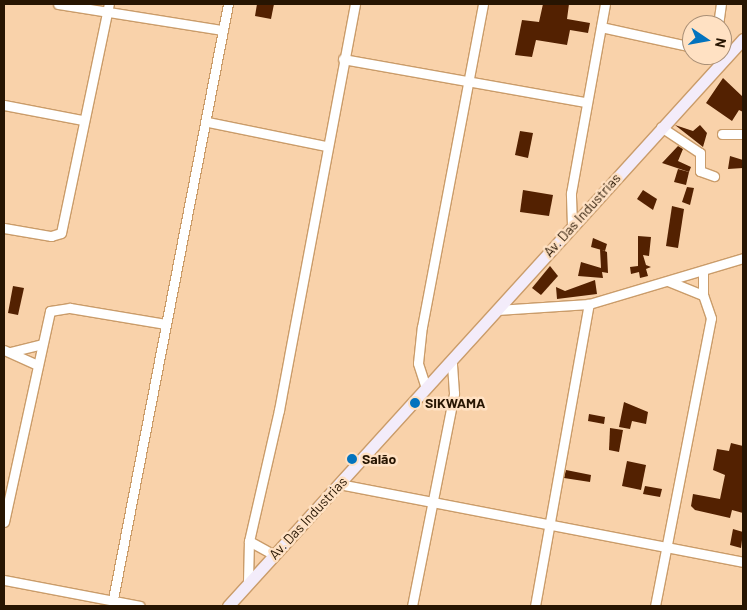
<!DOCTYPE html>
<html>
<head>
<meta charset="utf-8">
<style>
	body { margin:0 }
	#map { position:relative; width:747px; height:610px; overflow:hidden; background:#f9d2aa; font-family:Barlow,sans-serif }
	div>[style] { position:absolute }
	.building>* { inset:0; background:#532101 }
	.roads { filter:drop-shadow(1px 0 #ca9c6a) drop-shadow(-1px 0 #ca9c6a) drop-shadow(0 1px #ca9c6a) drop-shadow(0 -1px #ca9c6a) }
	.minor>* { height:9px; margin:-4.5px; padding:0 4.5px; transform-origin:4.5px; border-radius:4.5px; background:#fff }
	.secondary>* { height:11px; margin:-5.5px; padding:0 5.5px; transform-origin:5.5px; border-radius:5.5px; background:#f3ecfa }
	.dots>* { width:14px; height:14px; translate:-50% -50%; box-sizing:border-box; border:2px solid #ffe1c3; border-radius:50% }
	span { translate:-50% -50%; white-space:nowrap; text-align:center; line-height:1.15; -webkit-text-stroke:5px #ffe1c3; paint-order:stroke }
	.street-label { font-size:14px; color:#271502 }
	.poi-label { font-size:14px; color:#271502; font-weight:700 }
	.left { translate:0 -50%; text-align:left }
	.frame { position:absolute; inset:0; border:5px solid #271502; pointer-events:none }
	.north { position:absolute; left:682px; top:15px; width:50px; height:50px; box-sizing:border-box; background:#ffe1c3; border:1px solid #a98f76; border-radius:50%; rotate:102deg; font-size:14px; font-weight:700; line-height:20px; text-align:center; color:#271502 }
	.north::after { content:''; display:block; margin:auto; width:18px; height:22px; background:#0373be; clip-path:polygon(50% 0,100% 100%,50% 72%,0 100%) }
</style>
</head>
<body>
<div id="map">
	<div class="building">
		<i style="clip-path:polygon(257px 4px,274px 4px,271px 19px,255px 16px)"></i>
		<i style="clip-path:polygon(543px 4px,569px 4px,567px 19px,590px 23px,588px 33px,570px 30px,567px 45px,536px 40px,532px 57px,515px 55px,522px 20px,539px 22px)"></i>
		<i style="clip-path:polygon(723px 78px,743px 97px,743px 112px,739px 110px,732px 121px,706px 103px)"></i>
		<i style="clip-path:polygon(675px 125px,693px 131px,700px 125px,707px 133px,703px 147px)"></i>
		<i style="clip-path:polygon(520px 131px,533px 133px,528px 158px,515px 155px)"></i>
		<i style="clip-path:polygon(678px 146px,683px 149px,678px 161px,691px 167px,689px 172px,662px 163px)"></i>
		<i style="clip-path:polygon(730px 156px,743px 160px,743px 168px,728px 169px)"></i>
		<i style="clip-path:polygon(678px 169px,689px 172px,686px 185px,674px 182px)"></i>
		<i style="clip-path:polygon(687px 187px,694px 188px,690px 205px,682px 202px)"></i>
		<i style="clip-path:polygon(523px 190px,553px 195px,549px 216px,520px 212px)"></i>
		<i style="clip-path:polygon(643px 190px,657px 199px,653px 210px,637px 199px)"></i>
		<i style="clip-path:polygon(672px 206px,684px 209px,678px 248px,666px 246px)"></i>
		<i style="clip-path:polygon(638px 236px,651px 237px,649px 256px,643px 255px,646px 265px,651px 267px,646px 269px,648px 276px,640px 278px,639px 272px,631px 274px,630px 267px,638px 266px)"></i>
		<i style="clip-path:polygon(593px 238px,607px 244px,605px 251px,591px 247px)"></i>
		<i style="clip-path:polygon(600px 249px,607px 252px,608px 273px,602px 272px,603px 278px,578px 276px,581px 262px,601px 268px)"></i>
		<i style="clip-path:polygon(550px 266px,558px 276px,541px 295px,532px 288px)"></i>
		<i style="clip-path:polygon(595px 280px,597px 294px,557px 299px,556px 287px,565px 291px)"></i>
		<i style="clip-path:polygon(13px 286px,24px 288px,18px 315px,8px 313px)"></i>
		<i style="clip-path:polygon(624px 402px,648px 412px,646px 424px,632px 421px,630px 429px,619px 427px)"></i>
		<i style="clip-path:polygon(589px 414px,605px 417px,604px 424px,588px 421px)"></i>
		<i style="clip-path:polygon(610px 428px,623px 430px,619px 452px,609px 450px)"></i>
		<i style="clip-path:polygon(731px 443px,743px 446px,743px 513px,732px 510px,730px 518px,695px 510px,691px 506px,693px 494px,720px 499px,725px 475px,713px 470px,717px 449px,729px 451px)"></i>
		<i style="clip-path:polygon(627px 461px,646px 465px,641px 490px,622px 486px)"></i>
		<i style="clip-path:polygon(566px 470px,591px 475px,590px 482px,564px 478px)"></i>
		<i style="clip-path:polygon(645px 486px,662px 489px,660px 497px,643px 494px)"></i>
		<i style="clip-path:polygon(733px 529px,743px 532px,741px 548px,730px 545px)"></i>
	</div>
	<div class="roads">
		<div class="minor">
			<i style="left:58px;top:4px;width:167px;rotate:9deg"></i>
			<i style="left:718px;top:25px;width:21px;rotate:-82deg"></i>
			<i style="left:601px;top:27px;width:93px;rotate:12.4deg"></i>
			<i style="left:343px;top:59px;width:246px;rotate:10.1deg"></i>
			<i style="left:4px;top:105px;width:79px;rotate:10.9deg"></i>
			<i style="left:208px;top:122px;width:120px;rotate:11.5deg"></i>
			<i style="left:661px;top:127px;width:47px;rotate:33.7deg"></i>
			<i style="left:700px;top:153px;width:18px;rotate:90deg"></i>
			<i style="left:700px;top:171px;width:15px;rotate:20deg"></i>
			<i style="left:722px;top:134px;width:21px"></i>
			<i style="left:572px;top:225px;width:32px;rotate:-92deg"></i>
			<i style="left:571px;top:193px;width:192px;rotate:-79.8deg"></i>
			<i style="left:4px;top:228px;width:48px;rotate:9.7deg"></i>
			<i style="left:51px;top:236px;width:10px;rotate:-17deg"></i>
			<i style="left:61px;top:233px;width:234px;rotate:-78.2deg"></i>
			<i style="left:668px;top:281px;width:38px;rotate:22deg"></i>
			<i style="left:497px;top:310px;width:92px;rotate:-3.7deg"></i>
			<i style="left:589px;top:304px;width:161px;rotate:-16.6deg"></i>
			<i style="left:4px;top:350px;width:37px;rotate:24deg"></i>
			<i style="left:10px;top:352px;width:33px;rotate:-14deg"></i>
			<i style="left:426px;top:388px;width:26px;rotate:-108deg"></i>
			<i style="left:418px;top:363px;width:36px;rotate:-84deg"></i>
			<i style="left:422px;top:327px;width:329px;rotate:-79.3deg"></i>
			<i style="left:339px;top:484px;width:411px;rotate:10.9deg"></i>
			<i style="left:4px;top:522px;width:216px;rotate:-77.7deg"></i>
			<i style="left:50px;top:311px;width:20px;rotate:-9deg"></i>
			<i style="left:70px;top:308px;width:97px;rotate:9.5deg"></i>
			<i style="left:249px;top:541px;width:29px;rotate:29deg"></i>
			<i style="left:4px;top:580px;width:138px;rotate:10.8deg"></i>
			<i style="left:248px;top:581px;width:40px;rotate:-88.6deg"></i>
			<i style="left:249px;top:541px;width:134px;rotate:-77.1deg"></i>
			<i style="left:279px;top:410px;width:413px;rotate:-79.4deg"></i>
			<i style="left:113px;top:599px;width:606px;rotate:-79.06deg"></i>
			<i style="left:412px;top:606px;width:217px;rotate:-78.8deg"></i>
			<i style="left:454px;top:393px;width:32px;rotate:-94deg"></i>
			<i style="left:535px;top:606px;width:307px;rotate:-79.9deg"></i>
			<i style="left:655px;top:606px;width:293px;rotate:-79deg"></i>
			<i style="left:711px;top:318px;width:24px;rotate:-109deg"></i>
			<i style="left:703px;top:295px;width:23px;rotate:-90deg"></i>
		</div>
		<div class="secondary">
			<i style="left:228px;top:606px;width:766px;rotate:-47.75deg"></i>
		</div>
	</div>
	<div class="dots">
		<i style="left:415px;top:403px;background:#0373be"></i>
		<i style="left:352px;top:459px;background:#0373be"></i>
	</div>
	<div class="street-label">
		<span style="left:582px;top:215px;rotate:-48deg">Av. Das Industrias</span>
		<span style="left:308px;top:518px;rotate:-47deg">Av. Das Industrias</span>
	</div>
	<div class="poi-label">
		<span class="left" style="left:425px;top:403px">SIKWAMA</span>
		<span class="left" style="left:362px;top:459px">Salão</span>
	</div>
	<div class="frame"></div>
	<div class="north">N</div>
</div>
</body>
</html>
